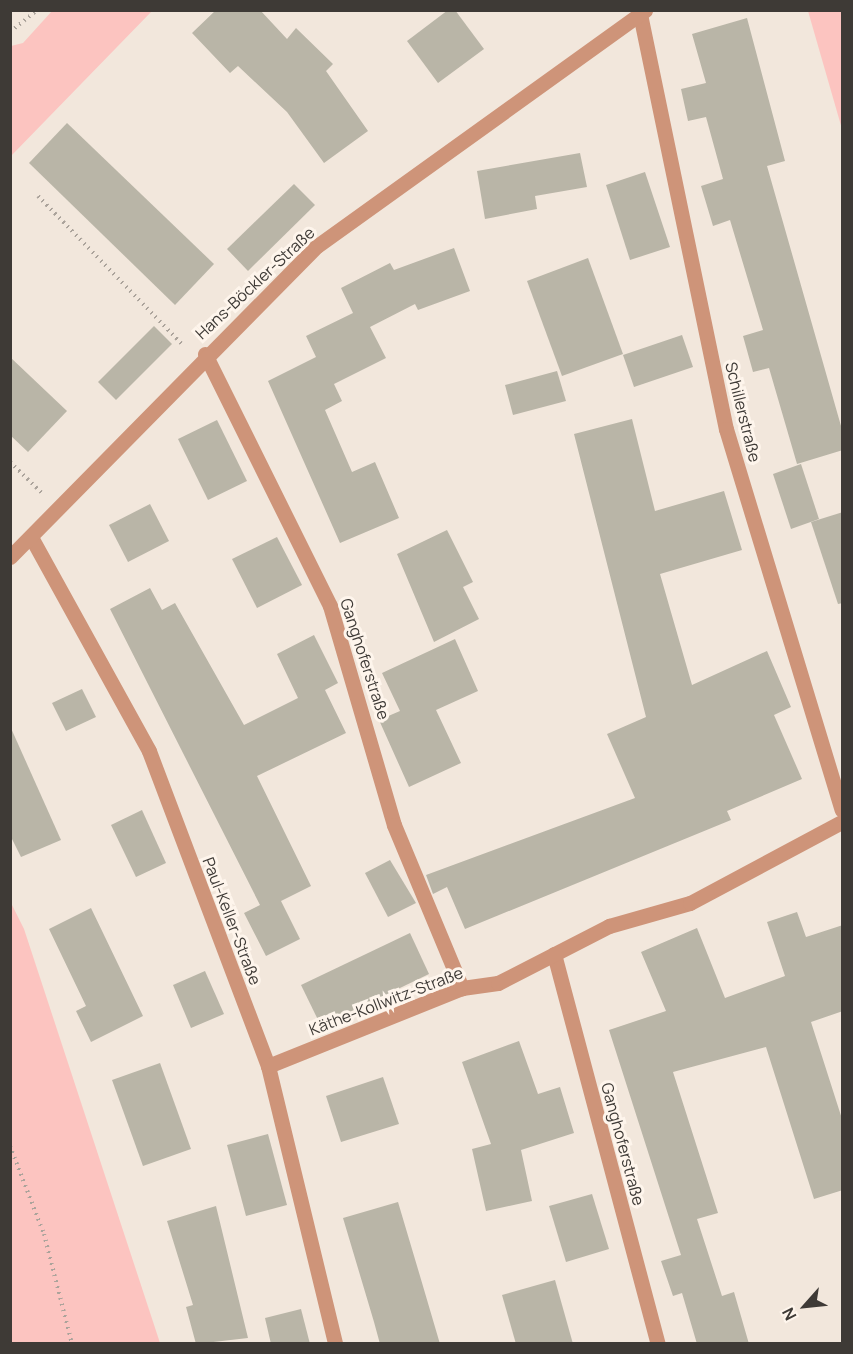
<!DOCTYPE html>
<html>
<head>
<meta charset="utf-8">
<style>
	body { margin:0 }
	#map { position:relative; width:853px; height:1354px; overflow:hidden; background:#f2e7dc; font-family:Manrope,sans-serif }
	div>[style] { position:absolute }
	.green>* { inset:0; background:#fcc4c0 }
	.building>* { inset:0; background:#b9b5a7 }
	.path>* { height:4px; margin-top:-2px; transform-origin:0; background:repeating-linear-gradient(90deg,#aba39b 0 1.5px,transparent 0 6px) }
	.street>* { height:15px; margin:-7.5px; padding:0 7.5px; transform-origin:7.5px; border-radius:7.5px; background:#ce9479 }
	span { translate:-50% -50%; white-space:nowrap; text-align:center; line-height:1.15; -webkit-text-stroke:6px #fef5ec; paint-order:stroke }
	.street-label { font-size:16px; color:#3e3a36 }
	.frame { position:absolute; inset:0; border:12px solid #3e3a36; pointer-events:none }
	.north { position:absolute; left:775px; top:1276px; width:60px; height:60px; -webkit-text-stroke:4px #fef5ec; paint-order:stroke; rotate:243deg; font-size:16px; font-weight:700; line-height:24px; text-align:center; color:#3e3a36 }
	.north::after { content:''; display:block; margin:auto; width:21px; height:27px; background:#3e3a36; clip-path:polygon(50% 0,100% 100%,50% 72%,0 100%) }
</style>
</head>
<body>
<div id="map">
	<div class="green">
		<i style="clip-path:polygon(52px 11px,152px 11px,11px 156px,11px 46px,23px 43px)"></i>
		<i style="clip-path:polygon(808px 11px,842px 11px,842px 129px)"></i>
		<i style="clip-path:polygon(10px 901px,24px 929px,160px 1343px,11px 1343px)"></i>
	</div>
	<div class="building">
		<i style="clip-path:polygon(216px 10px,260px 10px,287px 39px,296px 28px,333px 64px,326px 71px,368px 131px,324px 163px,287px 112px,238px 66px,230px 73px,192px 33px)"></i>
		<i style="clip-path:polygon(448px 10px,455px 10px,484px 49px,438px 83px,407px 41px)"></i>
		<i style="clip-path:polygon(747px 18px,785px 161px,767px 166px,843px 433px,843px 450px,797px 464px,769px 368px,753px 372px,743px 336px,763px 330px,730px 220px,713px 226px,701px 186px,723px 179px,706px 117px,688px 121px,681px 89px,706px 83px,692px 34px)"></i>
		<i style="clip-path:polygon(67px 123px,214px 264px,175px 305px,29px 163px)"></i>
		<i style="clip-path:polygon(580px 153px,587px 187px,535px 196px,537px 209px,485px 219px,477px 171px)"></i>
		<i style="clip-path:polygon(645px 172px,670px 247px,630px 260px,606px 185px)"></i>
		<i style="clip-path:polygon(294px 184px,315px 205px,248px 271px,227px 249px)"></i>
		<i style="clip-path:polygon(454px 248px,470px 291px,418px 310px,415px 304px,370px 327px,386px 358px,334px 384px,342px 401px,325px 410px,352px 472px,375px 462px,399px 518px,340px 543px,268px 381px,316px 357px,306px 336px,353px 313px,341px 288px,390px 263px,394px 270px)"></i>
		<i style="clip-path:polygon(588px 258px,623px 354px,562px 376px,527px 281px)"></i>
		<i style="clip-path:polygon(154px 326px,172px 344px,116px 400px,98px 382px)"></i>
		<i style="clip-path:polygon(682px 335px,693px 367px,634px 387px,623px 355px)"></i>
		<i style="clip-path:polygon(10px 357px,67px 411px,28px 452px,10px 435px)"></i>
		<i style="clip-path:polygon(557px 371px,566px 401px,513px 415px,505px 385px)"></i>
		<i style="clip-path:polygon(632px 419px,655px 511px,724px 491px,742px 550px,660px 574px,692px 685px,767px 651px,791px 707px,774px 715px,802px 779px,727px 811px,731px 820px,465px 929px,447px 887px,433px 894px,426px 875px,635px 798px,607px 734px,646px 717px,574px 434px)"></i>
		<i style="clip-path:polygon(217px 420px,247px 481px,208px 500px,178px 439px)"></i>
		<i style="clip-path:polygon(801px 464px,819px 519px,791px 529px,773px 474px)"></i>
		<i style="clip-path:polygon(150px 504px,169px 541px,128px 562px,109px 525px)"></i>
		<i style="clip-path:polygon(843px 512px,843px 603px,838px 604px,811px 522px)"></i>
		<i style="clip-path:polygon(447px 530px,473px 582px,463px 587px,479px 619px,434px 642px,397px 554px)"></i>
		<i style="clip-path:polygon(277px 537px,302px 585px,257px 608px,232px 559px)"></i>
		<i style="clip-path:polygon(150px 588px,162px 610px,175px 603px,244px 725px,298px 698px,277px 654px,314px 635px,338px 683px,325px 690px,346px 733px,257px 776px,311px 886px,281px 901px,300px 939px,266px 956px,244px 913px,260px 905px,110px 609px)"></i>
		<i style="clip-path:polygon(455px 639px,478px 691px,436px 710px,461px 763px,409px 787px,379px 720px,400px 711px,382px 673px)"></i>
		<i style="clip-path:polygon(82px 689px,96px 717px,66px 731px,52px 703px)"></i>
		<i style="clip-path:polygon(10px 726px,61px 840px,21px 857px,10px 835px)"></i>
		<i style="clip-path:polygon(142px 810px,166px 863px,136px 877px,111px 825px)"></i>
		<i style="clip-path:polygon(390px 860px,416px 903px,388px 917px,365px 873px)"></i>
		<i style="clip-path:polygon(91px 908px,143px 1016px,91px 1042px,76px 1011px,86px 1006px,49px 929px)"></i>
		<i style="clip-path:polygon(797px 912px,806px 937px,843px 925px,843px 1011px,811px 1022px,843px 1122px,843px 1190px,814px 1199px,766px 1047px,673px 1072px,718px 1213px,697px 1219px,722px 1296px,734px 1292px,749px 1344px,697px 1344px,682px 1293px,673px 1296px,661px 1261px,681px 1255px,609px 1030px,666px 1011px,641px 952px,697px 928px,725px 998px,785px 976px,767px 922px)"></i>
		<i style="clip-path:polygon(410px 933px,429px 974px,321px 1026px,301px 985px)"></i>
		<i style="clip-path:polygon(205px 971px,224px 1014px,191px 1028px,173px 985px)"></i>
		<i style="clip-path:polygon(519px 1041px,538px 1094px,560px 1087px,574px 1133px,521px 1150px,532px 1201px,486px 1211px,472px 1149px,491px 1144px,462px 1062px)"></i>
		<i style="clip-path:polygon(160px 1063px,191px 1149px,143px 1166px,112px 1080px)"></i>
		<i style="clip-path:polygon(383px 1077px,399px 1124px,341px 1142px,326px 1096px)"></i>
		<i style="clip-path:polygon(268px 1134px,287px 1205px,246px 1216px,227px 1145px)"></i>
		<i style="clip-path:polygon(592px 1194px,609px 1249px,566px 1262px,549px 1206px)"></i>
		<i style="clip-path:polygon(398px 1202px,420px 1276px,440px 1344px,380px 1344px,374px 1322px,343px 1218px)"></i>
		<i style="clip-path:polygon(216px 1206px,248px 1338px,196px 1344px,186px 1307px,193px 1305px,167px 1221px)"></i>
		<i style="clip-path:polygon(555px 1280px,573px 1344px,516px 1344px,502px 1295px)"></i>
		<i style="clip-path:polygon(301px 1309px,310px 1344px,271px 1344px,265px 1318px)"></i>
	</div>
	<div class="path">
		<i style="left:10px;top:32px;width:35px;rotate:-39deg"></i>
		<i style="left:38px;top:196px;width:209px;rotate:45.8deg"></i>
		<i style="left:10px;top:462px;width:45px;rotate:44.1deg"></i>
		<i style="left:10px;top:1146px;width:94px;rotate:68.9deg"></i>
		<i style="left:44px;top:1234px;width:114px;rotate:75.7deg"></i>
	</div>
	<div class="street">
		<i style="left:640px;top:14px;width:424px;rotate:78.3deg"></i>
		<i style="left:726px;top:429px;width:398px;rotate:73.1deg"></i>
		<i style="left:205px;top:354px;width:281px;rotate:63.6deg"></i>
		<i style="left:330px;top:606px;width:228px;rotate:73.7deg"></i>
		<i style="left:394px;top:825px;width:177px;rotate:67.4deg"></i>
		<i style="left:31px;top:537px;width:244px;rotate:61.1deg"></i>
		<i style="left:149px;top:751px;width:337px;rotate:69.3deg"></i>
		<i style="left:268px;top:1066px;width:286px;rotate:76.4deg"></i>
		<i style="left:10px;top:557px;width:437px;rotate:-45.4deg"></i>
		<i style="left:317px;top:246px;width:404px;rotate:-35.7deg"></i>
		<i style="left:554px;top:954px;width:404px;rotate:75.1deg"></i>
		<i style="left:268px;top:1066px;width:209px;rotate:-21.9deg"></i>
		<i style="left:462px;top:988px;width:36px;rotate:-8deg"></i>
		<i style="left:498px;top:983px;width:125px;rotate:-27.2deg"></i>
		<i style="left:609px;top:926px;width:84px;rotate:-15.9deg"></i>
		<i style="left:690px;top:903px;width:172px;rotate:-28.1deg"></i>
	</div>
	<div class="street-label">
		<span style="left:255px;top:283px;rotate:-43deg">Hans-Böckler-Straße</span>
		<span style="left:743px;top:412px;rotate:76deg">Schillerstraße</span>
		<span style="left:365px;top:659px;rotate:72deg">Ganghoferstraße</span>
		<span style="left:232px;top:921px;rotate:69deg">Paul-Keller-Straße</span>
		<span style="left:386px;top:1001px;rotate:-21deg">Käthe-Kollwitz-Straße</span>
		<span style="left:623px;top:1144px;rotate:75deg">Ganghoferstraße</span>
	</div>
	<div class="frame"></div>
	<div class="north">N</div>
</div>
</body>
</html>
